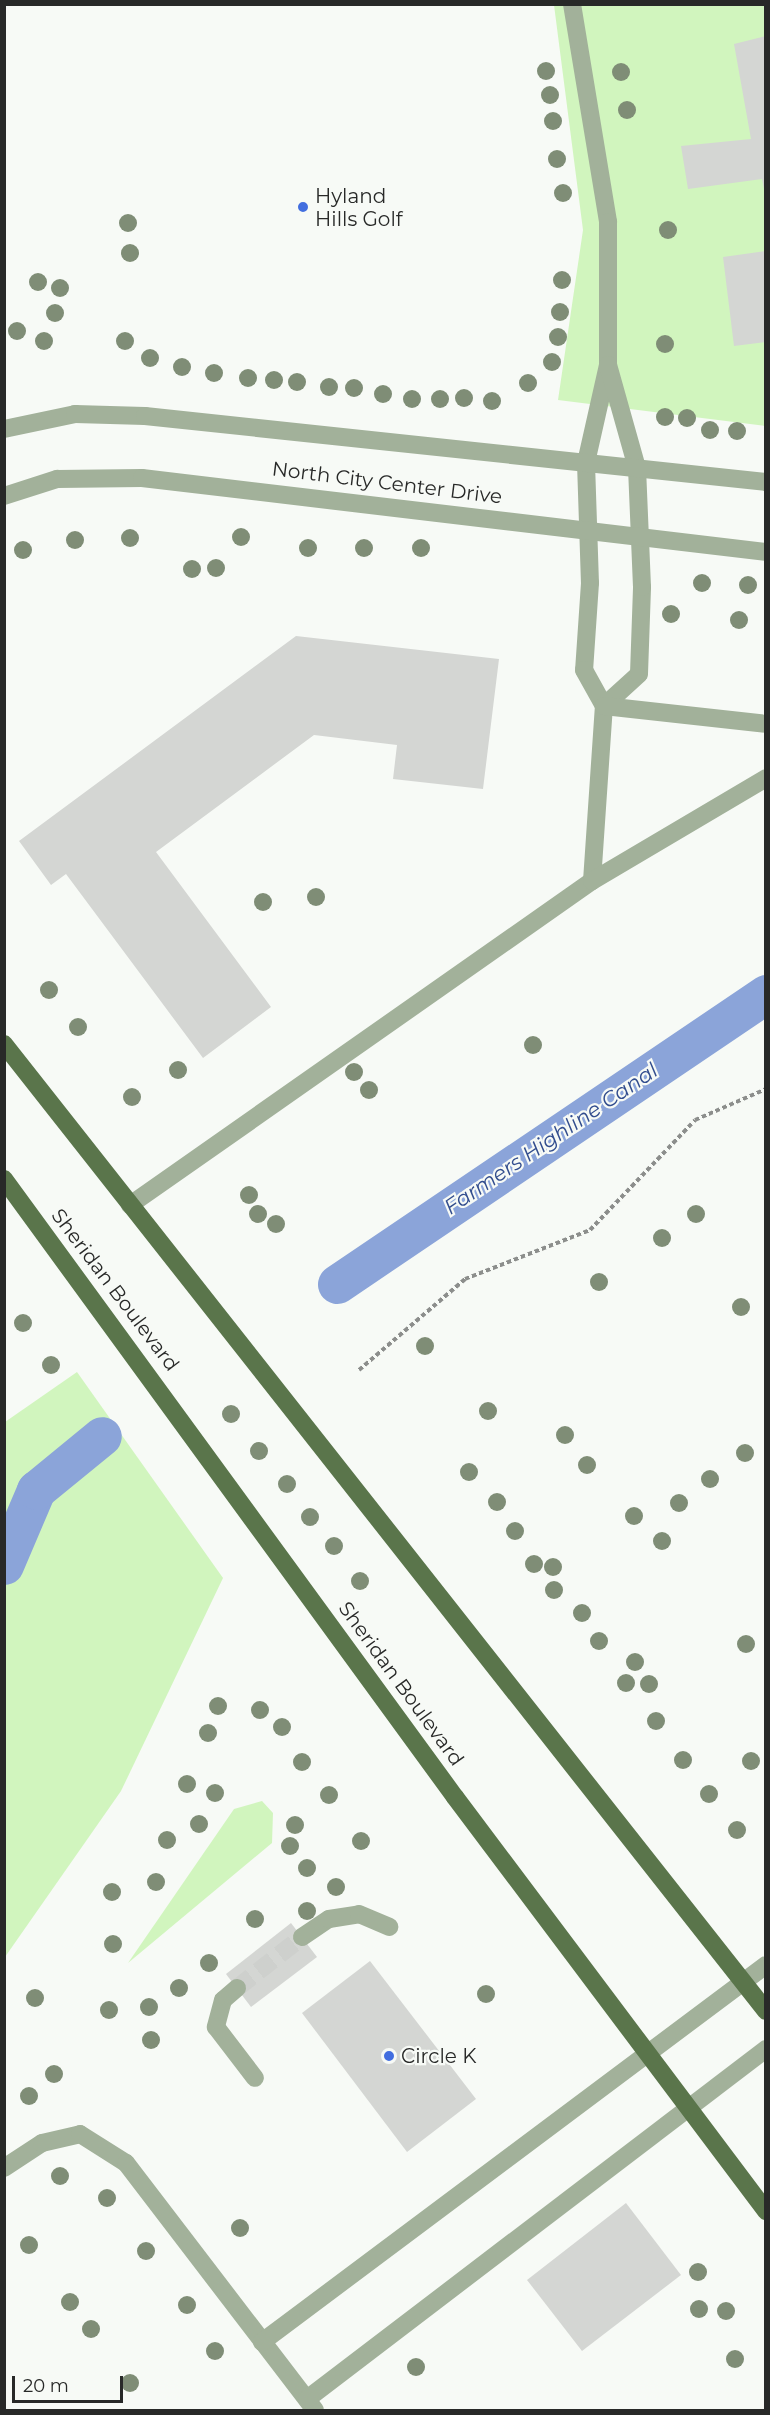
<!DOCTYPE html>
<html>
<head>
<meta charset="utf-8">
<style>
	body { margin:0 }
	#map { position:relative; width:770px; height:2415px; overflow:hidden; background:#f7faf6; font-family:Montserrat,sans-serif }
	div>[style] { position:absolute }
	.green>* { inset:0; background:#d1f5be }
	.canal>* { height:39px; margin:-19.5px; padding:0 19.5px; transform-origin:19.5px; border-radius:19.5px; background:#8ba4d9 }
	.building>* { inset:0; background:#d4d6d3 }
	.minor-tunnel>* { height:18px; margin-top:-9px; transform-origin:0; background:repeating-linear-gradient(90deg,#ced0cd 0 18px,transparent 0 27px) }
	.path>* { height:4px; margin-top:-2px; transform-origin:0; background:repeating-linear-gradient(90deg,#8c8e8c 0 4.5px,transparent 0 7.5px) }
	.minor>* { height:18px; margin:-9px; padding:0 9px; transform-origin:9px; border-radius:9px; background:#a2b19a }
	.major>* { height:18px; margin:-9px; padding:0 9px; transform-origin:9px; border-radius:9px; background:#5a754b }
	.trees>* { width:18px; height:18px; margin:-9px; border-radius:50%; background:#7f8d76 }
	.dots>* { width:16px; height:16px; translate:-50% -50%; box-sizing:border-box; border:3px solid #f7faf6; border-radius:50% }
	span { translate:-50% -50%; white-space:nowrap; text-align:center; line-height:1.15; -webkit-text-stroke:4.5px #f7faf6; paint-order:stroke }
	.poi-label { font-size:20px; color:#282928 }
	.left { translate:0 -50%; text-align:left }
	.street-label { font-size:20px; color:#282928 }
	.water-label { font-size:21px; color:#324d8e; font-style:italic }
	.frame { position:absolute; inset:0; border:6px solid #282928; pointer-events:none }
	.scale { position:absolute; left:12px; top:2376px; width:111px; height:27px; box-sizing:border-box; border:3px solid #282928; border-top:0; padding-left:8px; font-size:18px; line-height:21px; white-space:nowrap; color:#282928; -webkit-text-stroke:4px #f7faf6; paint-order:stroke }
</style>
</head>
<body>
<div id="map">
	<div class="green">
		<i style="clip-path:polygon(554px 5px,765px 5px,765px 426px,558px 400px,583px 230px)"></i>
		<i style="clip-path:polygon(77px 1372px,223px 1578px,121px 1791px,5px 1957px,5px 1422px)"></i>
		<i style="clip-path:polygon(262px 1801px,273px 1813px,272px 1843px,128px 1963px,234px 1809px)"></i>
	</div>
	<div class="canal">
		<i style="left:337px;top:1284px;width:518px;rotate:-34.06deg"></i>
		<i style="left:4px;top:1565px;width:82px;rotate:-66.9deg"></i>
		<i style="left:36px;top:1490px;width:85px;rotate:-39.3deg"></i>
	</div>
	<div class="building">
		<i style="clip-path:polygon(766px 36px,766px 199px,762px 179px,688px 189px,681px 146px,751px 139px,734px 44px)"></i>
		<i style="clip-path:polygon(766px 251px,766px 342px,734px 346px,723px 257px)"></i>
		<i style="clip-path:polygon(296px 636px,499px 659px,483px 789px,393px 779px,397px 745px,314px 735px,156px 852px,271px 1007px,203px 1058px,66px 874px,51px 885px,19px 841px)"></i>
		<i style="clip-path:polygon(291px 1923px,317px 1957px,251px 2007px,226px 1974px)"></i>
		<i style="clip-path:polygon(370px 1961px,476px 2099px,407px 2152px,302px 2013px)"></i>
		<i style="clip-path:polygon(626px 2203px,681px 2275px,582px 2351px,527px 2280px)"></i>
	</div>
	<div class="minor-tunnel">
		<i style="left:237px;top:1988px;width:83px;rotate:-38.1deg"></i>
	</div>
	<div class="path">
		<i style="left:359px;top:1370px;width:140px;rotate:-40.6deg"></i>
		<i style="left:465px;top:1279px;width:134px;rotate:-21.4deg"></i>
		<i style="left:590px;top:1230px;width:152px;rotate:-46.3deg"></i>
		<i style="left:695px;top:1120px;width:77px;rotate:-23.6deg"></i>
	</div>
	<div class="minor">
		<i style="left:572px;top:4px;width:221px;rotate:80.6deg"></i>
		<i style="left:608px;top:222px;width:143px;rotate:90deg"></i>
		<i style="left:608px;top:365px;width:100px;rotate:102.7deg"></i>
		<i style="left:586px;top:463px;width:120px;rotate:88.1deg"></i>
		<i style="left:590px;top:583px;width:87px;rotate:93.9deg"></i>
		<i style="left:584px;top:670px;width:41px;rotate:60.9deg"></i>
		<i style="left:604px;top:706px;width:47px;rotate:-42.4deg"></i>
		<i style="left:639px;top:674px;width:87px;rotate:-88deg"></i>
		<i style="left:642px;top:587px;width:119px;rotate:-92.4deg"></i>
		<i style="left:637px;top:468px;width:107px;rotate:-105.7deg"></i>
		<i style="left:4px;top:429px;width:73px;rotate:-11.9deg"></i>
		<i style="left:75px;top:414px;width:70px;rotate:1.6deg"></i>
		<i style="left:145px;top:416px;width:624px;rotate:6.07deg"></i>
		<i style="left:4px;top:496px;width:56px;rotate:-17.8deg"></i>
		<i style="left:57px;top:479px;width:85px;rotate:-0.7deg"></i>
		<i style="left:142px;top:478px;width:628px;rotate:6.76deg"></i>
		<i style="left:592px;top:881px;width:175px;rotate:-86.1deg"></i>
		<i style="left:604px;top:706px;width:163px;rotate:6.3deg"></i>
		<i style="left:130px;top:1205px;width:564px;rotate:-35.04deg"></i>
		<i style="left:592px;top:881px;width:202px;rotate:-30.6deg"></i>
		<i style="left:302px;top:1937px;width:32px;rotate:-34deg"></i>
		<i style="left:329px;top:1919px;width:30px;rotate:-9deg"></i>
		<i style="left:359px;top:1914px;width:33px;rotate:23deg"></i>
		<i style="left:237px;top:1988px;width:18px;rotate:139deg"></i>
		<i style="left:223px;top:2000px;width:28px;rotate:105deg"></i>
		<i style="left:216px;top:2027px;width:64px;rotate:52.6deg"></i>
		<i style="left:4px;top:2168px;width:45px;rotate:-33.3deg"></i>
		<i style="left:42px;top:2143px;width:39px;rotate:-13deg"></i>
		<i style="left:80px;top:2134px;width:54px;rotate:32.2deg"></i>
		<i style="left:126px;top:2163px;width:311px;rotate:52.6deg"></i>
		<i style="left:262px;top:2342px;width:629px;rotate:-36.8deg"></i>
		<i style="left:307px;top:2399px;width:577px;rotate:-37.33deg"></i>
	</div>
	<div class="major">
		<i style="left:4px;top:1044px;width:1231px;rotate:51.76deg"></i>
		<i style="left:4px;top:1179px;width:765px;rotate:53.88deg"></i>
		<i style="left:455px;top:1797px;width:518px;rotate:53.09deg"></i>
	</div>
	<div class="trees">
		<i style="left:546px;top:71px"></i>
		<i style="left:621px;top:72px"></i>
		<i style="left:550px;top:95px"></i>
		<i style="left:627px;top:110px"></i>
		<i style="left:553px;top:121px"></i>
		<i style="left:557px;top:159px"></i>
		<i style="left:563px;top:193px"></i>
		<i style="left:128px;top:223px"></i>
		<i style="left:668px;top:230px"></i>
		<i style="left:130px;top:253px"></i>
		<i style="left:562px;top:280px"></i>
		<i style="left:38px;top:282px"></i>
		<i style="left:60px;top:288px"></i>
		<i style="left:560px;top:312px"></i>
		<i style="left:55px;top:313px"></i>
		<i style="left:17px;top:331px"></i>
		<i style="left:558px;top:337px"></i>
		<i style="left:44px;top:341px"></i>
		<i style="left:125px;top:341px"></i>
		<i style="left:665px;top:344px"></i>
		<i style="left:150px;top:358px"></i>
		<i style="left:552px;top:362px"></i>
		<i style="left:182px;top:367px"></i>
		<i style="left:214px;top:373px"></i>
		<i style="left:248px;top:378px"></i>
		<i style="left:274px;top:380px"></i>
		<i style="left:297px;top:382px"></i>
		<i style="left:528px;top:383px"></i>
		<i style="left:329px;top:387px"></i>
		<i style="left:354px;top:388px"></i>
		<i style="left:383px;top:394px"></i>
		<i style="left:464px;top:398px"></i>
		<i style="left:412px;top:399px"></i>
		<i style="left:440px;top:399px"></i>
		<i style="left:492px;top:401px"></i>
		<i style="left:665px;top:417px"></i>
		<i style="left:687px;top:418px"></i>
		<i style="left:710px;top:430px"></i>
		<i style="left:737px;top:431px"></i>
		<i style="left:241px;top:537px"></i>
		<i style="left:130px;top:538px"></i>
		<i style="left:75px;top:540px"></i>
		<i style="left:308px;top:548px"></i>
		<i style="left:364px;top:548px"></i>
		<i style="left:421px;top:548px"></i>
		<i style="left:23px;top:550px"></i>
		<i style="left:216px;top:568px"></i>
		<i style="left:192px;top:569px"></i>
		<i style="left:702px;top:583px"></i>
		<i style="left:748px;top:585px"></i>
		<i style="left:671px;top:614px"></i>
		<i style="left:739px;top:620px"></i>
		<i style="left:316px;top:897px"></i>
		<i style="left:263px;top:902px"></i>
		<i style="left:49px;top:990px"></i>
		<i style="left:78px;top:1027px"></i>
		<i style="left:533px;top:1045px"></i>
		<i style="left:178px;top:1070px"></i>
		<i style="left:354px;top:1072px"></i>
		<i style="left:369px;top:1090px"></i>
		<i style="left:132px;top:1097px"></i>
		<i style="left:249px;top:1195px"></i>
		<i style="left:258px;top:1214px"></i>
		<i style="left:696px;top:1214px"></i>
		<i style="left:276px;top:1224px"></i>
		<i style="left:662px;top:1238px"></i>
		<i style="left:599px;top:1282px"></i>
		<i style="left:741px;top:1307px"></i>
		<i style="left:23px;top:1323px"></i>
		<i style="left:425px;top:1346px"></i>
		<i style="left:51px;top:1365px"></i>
		<i style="left:488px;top:1411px"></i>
		<i style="left:231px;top:1414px"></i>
		<i style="left:565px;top:1435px"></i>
		<i style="left:259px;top:1451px"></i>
		<i style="left:745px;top:1453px"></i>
		<i style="left:587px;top:1465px"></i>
		<i style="left:469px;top:1472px"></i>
		<i style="left:710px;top:1479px"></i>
		<i style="left:287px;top:1484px"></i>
		<i style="left:497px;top:1502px"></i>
		<i style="left:679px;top:1503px"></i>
		<i style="left:634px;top:1516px"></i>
		<i style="left:310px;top:1517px"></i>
		<i style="left:515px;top:1531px"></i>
		<i style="left:662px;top:1541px"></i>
		<i style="left:334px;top:1546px"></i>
		<i style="left:534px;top:1564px"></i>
		<i style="left:553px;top:1567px"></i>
		<i style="left:360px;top:1581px"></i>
		<i style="left:554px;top:1590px"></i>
		<i style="left:582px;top:1613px"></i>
		<i style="left:599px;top:1641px"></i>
		<i style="left:746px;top:1644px"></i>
		<i style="left:635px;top:1662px"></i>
		<i style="left:626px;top:1683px"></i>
		<i style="left:649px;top:1684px"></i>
		<i style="left:218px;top:1706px"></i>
		<i style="left:260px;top:1710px"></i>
		<i style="left:656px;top:1721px"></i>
		<i style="left:282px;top:1727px"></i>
		<i style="left:208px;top:1733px"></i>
		<i style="left:683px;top:1760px"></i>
		<i style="left:751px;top:1761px"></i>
		<i style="left:302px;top:1762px"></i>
		<i style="left:187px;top:1784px"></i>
		<i style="left:215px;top:1793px"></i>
		<i style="left:709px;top:1794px"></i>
		<i style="left:329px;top:1795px"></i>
		<i style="left:199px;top:1824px"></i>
		<i style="left:295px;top:1825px"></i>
		<i style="left:737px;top:1830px"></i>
		<i style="left:167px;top:1840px"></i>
		<i style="left:361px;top:1841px"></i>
		<i style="left:290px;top:1846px"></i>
		<i style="left:307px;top:1868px"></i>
		<i style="left:156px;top:1882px"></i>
		<i style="left:336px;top:1887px"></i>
		<i style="left:112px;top:1892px"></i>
		<i style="left:307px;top:1911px"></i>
		<i style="left:255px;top:1919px"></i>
		<i style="left:113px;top:1944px"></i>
		<i style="left:209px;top:1963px"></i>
		<i style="left:179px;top:1988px"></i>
		<i style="left:486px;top:1994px"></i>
		<i style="left:35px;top:1998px"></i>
		<i style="left:149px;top:2007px"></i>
		<i style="left:109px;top:2010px"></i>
		<i style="left:151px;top:2040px"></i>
		<i style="left:54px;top:2074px"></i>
		<i style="left:29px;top:2096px"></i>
		<i style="left:60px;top:2176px"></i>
		<i style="left:107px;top:2198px"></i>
		<i style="left:240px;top:2228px"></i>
		<i style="left:29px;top:2245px"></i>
		<i style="left:146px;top:2251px"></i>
		<i style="left:698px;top:2272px"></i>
		<i style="left:70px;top:2302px"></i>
		<i style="left:187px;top:2305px"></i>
		<i style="left:699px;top:2309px"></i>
		<i style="left:726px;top:2311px"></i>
		<i style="left:91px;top:2329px"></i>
		<i style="left:215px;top:2351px"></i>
		<i style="left:735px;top:2359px"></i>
		<i style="left:416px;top:2367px"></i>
		<i style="left:130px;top:2383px"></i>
	</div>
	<div class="dots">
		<i style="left:303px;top:207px;background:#426edf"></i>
		<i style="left:389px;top:2056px;background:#426edf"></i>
	</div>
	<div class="poi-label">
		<span class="left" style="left:315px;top:208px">Hyland<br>Hills Golf</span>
		<span class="left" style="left:401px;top:2056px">Circle K</span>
	</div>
	<div class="street-label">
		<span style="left:387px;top:483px;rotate:7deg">North City Center Drive</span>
		<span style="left:115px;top:1290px;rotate:53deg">Sheridan Boulevard</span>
		<span style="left:401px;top:1684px;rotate:54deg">Sheridan Boulevard</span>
	</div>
	<div class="water-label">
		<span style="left:551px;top:1139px;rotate:-34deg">Farmers Highline Canal</span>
	</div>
	<div class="frame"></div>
	<div class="scale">20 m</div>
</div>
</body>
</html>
